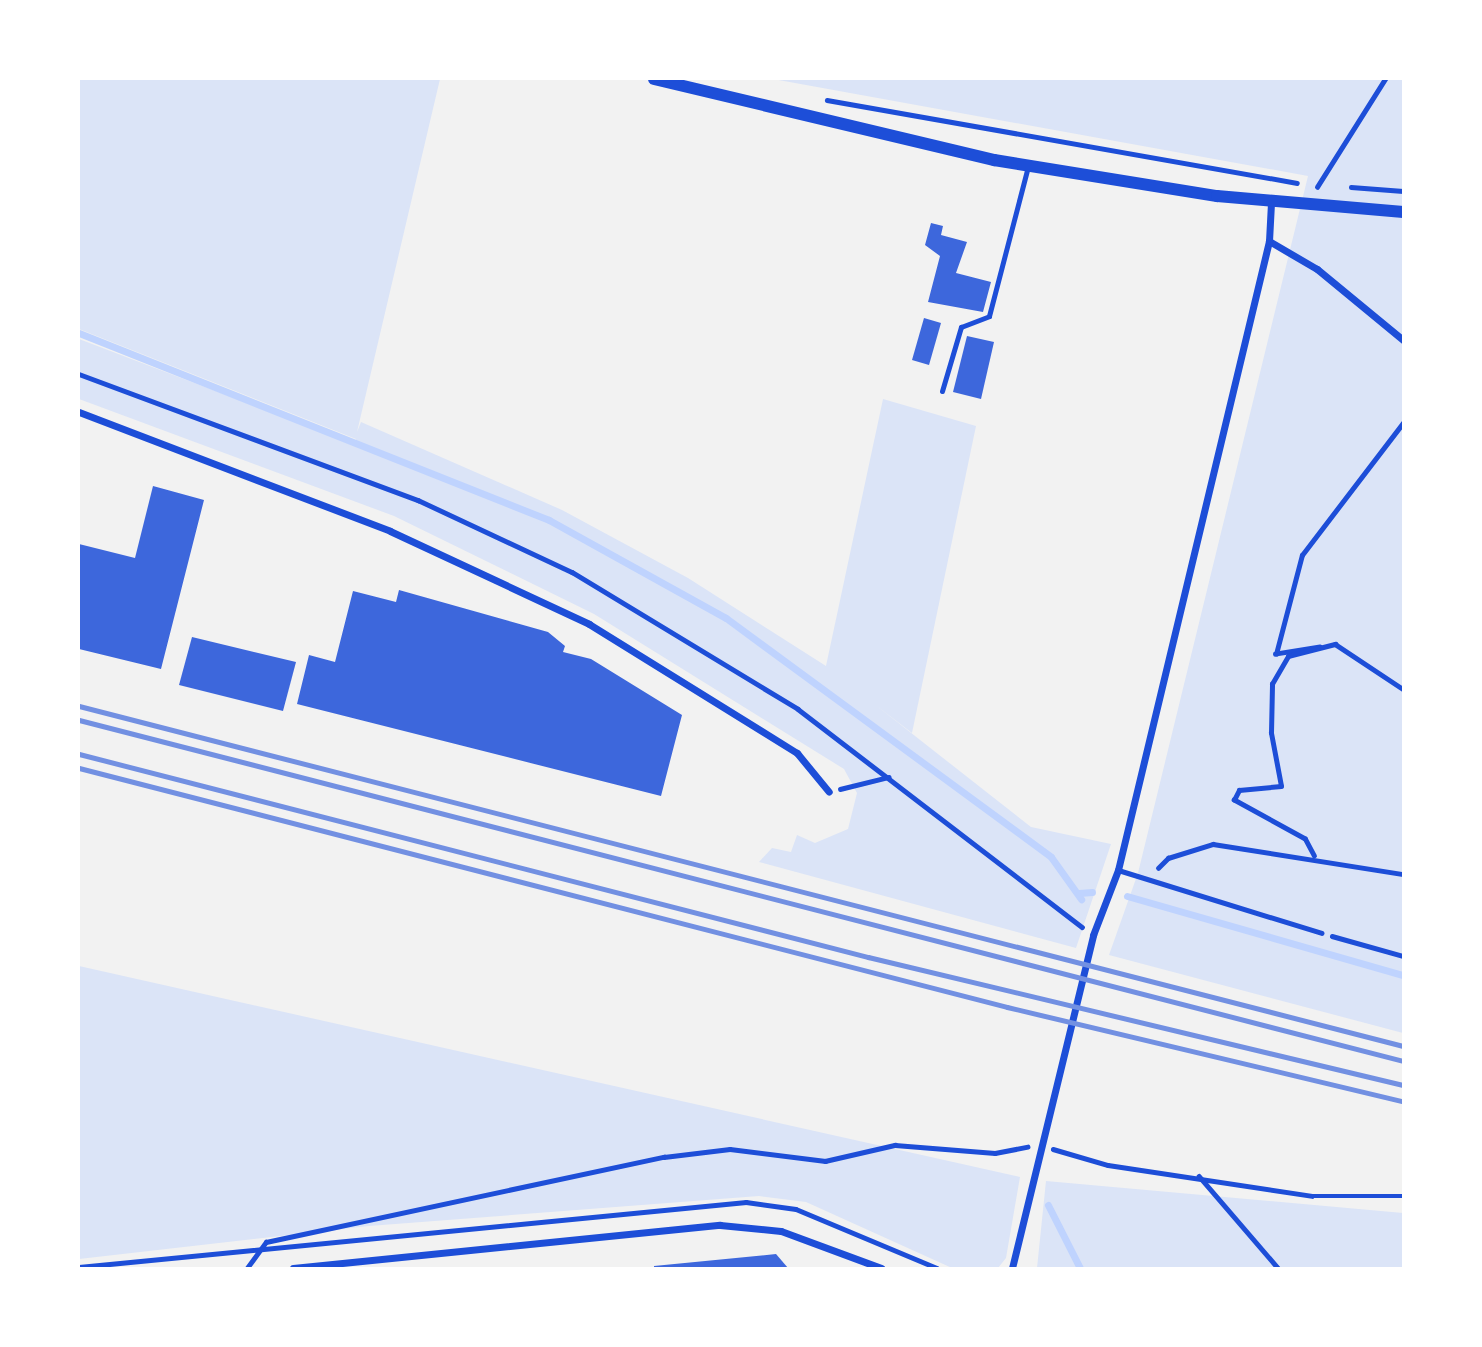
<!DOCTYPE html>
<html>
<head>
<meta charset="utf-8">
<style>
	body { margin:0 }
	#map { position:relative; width:1482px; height:1347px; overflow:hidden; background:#f2f2f2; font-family:"IBM Plex Serif",serif }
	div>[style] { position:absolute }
	.green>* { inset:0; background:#dbe4f7 }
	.stream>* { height:7px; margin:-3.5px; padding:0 3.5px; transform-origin:3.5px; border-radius:3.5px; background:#bfd3fe }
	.building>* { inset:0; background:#3d67dc }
	.path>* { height:4.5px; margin:-2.25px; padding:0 2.25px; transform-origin:2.25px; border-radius:2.25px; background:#1d4ed8 }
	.service>* { height:5px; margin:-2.5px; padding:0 2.5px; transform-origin:2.5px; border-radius:2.5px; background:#1d4ed8 }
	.minor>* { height:7px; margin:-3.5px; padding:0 3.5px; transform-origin:3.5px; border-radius:3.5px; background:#1d4ed8 }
	.tertiary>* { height:12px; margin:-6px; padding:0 6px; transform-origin:6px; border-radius:6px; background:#1d4ed8 }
	.rail>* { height:5px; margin:-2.5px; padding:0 2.5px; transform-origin:2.5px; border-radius:2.5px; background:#7290e2 }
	span { translate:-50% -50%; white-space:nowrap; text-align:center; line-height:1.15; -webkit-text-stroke:7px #fff; paint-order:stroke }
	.frame { position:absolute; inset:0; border:80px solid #fff; pointer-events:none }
</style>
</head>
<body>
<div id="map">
	<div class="green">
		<i style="clip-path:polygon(79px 79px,440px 79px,357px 432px,361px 422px,562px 510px,688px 578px,826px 666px,883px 399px,976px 426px,912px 733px,873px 703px,1031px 827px,1111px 844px,1076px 948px,759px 862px,772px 848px,791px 852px,797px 835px,815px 843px,848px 829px,857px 793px,844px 769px,594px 614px,394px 516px,79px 399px,79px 339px,354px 444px,356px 439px,79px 329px)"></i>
		<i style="clip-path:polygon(773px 79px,1403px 79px,1403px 1033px,1109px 955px,1138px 873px,1308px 176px)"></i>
		<i style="clip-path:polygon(79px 966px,1020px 1177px,1006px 1258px,998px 1268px,952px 1268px,806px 1202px,759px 1196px,369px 1226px,79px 1259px)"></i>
		<i style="clip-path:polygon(1046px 1181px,1403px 1213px,1403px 1268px,1037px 1268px)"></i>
	</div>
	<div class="stream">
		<i style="left:79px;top:333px;width:506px;rotate:21.7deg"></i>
		<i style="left:549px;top:520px;width:202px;rotate:29deg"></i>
		<i style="left:726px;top:618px;width:403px;rotate:36.3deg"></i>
		<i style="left:1051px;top:857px;width:52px;rotate:54.5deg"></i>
		<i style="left:1079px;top:893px;width:13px;rotate:-4deg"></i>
		<i style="left:1127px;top:896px;width:287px;rotate:16deg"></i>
		<i style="left:1048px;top:1205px;width:71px;rotate:63.1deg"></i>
	</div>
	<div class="building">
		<i style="clip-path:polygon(931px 223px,943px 226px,941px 235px,967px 242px,956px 273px,991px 282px,983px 312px,928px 302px,940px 256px,925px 245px)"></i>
		<i style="clip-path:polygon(924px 318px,941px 323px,929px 365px,912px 360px)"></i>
		<i style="clip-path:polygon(967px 336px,994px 342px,981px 399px,953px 392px)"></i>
		<i style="clip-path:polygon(153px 486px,204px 500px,161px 669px,79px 649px,79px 544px,135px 558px)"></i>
		<i style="clip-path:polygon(399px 590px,548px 632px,565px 646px,563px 652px,591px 659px,682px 715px,661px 796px,297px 704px,309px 655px,335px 662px,353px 591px,396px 602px)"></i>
		<i style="clip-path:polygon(192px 637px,296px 662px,283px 711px,179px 685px)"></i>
		<i style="clip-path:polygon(776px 1254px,788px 1268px,654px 1268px,654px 1266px)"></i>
	</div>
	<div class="path">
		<i style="left:827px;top:100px;width:477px;rotate:10deg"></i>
		<i style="left:1317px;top:187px;width:128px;rotate:-57.8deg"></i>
		<i style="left:1351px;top:187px;width:52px;rotate:4.4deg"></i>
		<i style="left:79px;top:374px;width:362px;rotate:20.4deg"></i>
		<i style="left:418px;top:500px;width:170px;rotate:25.1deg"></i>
		<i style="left:572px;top:572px;width:264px;rotate:31.2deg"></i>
		<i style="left:798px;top:709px;width:358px;rotate:37.5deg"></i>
		<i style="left:1320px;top:647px;width:45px;rotate:171deg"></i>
		<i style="left:1276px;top:654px;width:102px;rotate:-75.3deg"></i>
		<i style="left:1302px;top:555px;width:166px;rotate:-52.6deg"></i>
		<i style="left:840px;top:789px;width:50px;rotate:-13.8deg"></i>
		<i style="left:1314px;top:856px;width:19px;rotate:-118deg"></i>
		<i style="left:1305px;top:839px;width:81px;rotate:-151.2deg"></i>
		<i style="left:1234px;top:800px;width:11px;rotate:-63deg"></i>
		<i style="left:1239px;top:790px;width:42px;rotate:-5.4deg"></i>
		<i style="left:1281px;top:786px;width:54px;rotate:-100.7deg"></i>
		<i style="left:1271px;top:733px;width:49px;rotate:-88.8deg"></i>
		<i style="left:1272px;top:684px;width:32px;rotate:-60deg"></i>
		<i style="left:1288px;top:656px;width:49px;rotate:-14.3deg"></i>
		<i style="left:1335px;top:644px;width:82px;rotate:33.5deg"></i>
		<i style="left:1158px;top:868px;width:14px;rotate:-45deg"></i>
		<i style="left:1168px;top:858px;width:47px;rotate:-17.3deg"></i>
		<i style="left:1213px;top:844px;width:192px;rotate:9deg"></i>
		<i style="left:1332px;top:936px;width:74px;rotate:15.7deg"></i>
		<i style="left:1053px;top:1149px;width:57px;rotate:16.2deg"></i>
		<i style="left:1108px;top:1165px;width:206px;rotate:8.6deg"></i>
		<i style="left:1312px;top:1196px;width:91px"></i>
		<i style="left:1199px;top:1176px;width:121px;rotate:49.3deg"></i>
		<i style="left:79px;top:1267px;width:670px;rotate:-5.57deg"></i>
		<i style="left:746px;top:1202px;width:50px;rotate:8deg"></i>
		<i style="left:796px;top:1209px;width:153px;rotate:22.7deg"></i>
		<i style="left:247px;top:1268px;width:32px;rotate:-54deg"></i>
		<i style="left:266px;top:1242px;width:407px;rotate:-12.1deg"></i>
		<i style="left:664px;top:1157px;width:66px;rotate:-6.9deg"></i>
		<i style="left:730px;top:1149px;width:96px;rotate:7.2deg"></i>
		<i style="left:825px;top:1161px;width:72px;rotate:-12.9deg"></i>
		<i style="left:895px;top:1145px;width:100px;rotate:4.6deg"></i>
		<i style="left:995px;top:1153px;width:33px;rotate:-11deg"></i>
	</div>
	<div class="service">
		<i style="left:942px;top:391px;width:67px;rotate:-73.5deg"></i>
		<i style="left:961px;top:327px;width:30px;rotate:-21deg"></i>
		<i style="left:989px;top:316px;width:155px;rotate:-75.4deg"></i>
		<i style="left:1118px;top:870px;width:213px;rotate:17.2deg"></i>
	</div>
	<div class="minor">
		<i style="left:1269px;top:241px;width:56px;rotate:30.3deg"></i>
		<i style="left:1317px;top:269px;width:112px;rotate:39.5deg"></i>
		<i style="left:79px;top:412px;width:333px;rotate:20.9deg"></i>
		<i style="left:390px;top:531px;width:220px;rotate:25deg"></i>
		<i style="left:589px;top:624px;width:245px;rotate:31.8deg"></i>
		<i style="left:797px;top:753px;width:50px;rotate:50.6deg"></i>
		<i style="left:293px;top:1268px;width:429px;rotate:-5.8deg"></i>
		<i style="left:720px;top:1225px;width:61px;rotate:5.6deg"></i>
		<i style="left:781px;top:1231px;width:107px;rotate:20.3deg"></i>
		<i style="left:1012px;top:1268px;width:343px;rotate:-76.3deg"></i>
		<i style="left:1093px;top:935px;width:70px;rotate:-69deg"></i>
		<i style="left:1118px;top:870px;width:647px;rotate:-76.5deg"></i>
		<i style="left:1269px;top:241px;width:39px;rotate:-87deg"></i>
	</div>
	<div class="tertiary">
		<i style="left:654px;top:79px;width:350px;rotate:13.4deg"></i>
		<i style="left:994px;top:160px;width:226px;rotate:9.2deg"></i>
		<i style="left:1217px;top:196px;width:187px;rotate:4.9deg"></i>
	</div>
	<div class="rail">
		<i style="left:79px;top:706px;width:1367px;rotate:14.4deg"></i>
		<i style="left:79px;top:720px;width:1367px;rotate:14.44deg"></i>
		<i style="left:79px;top:754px;width:815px;rotate:14.43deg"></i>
		<i style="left:868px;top:957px;width:550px;rotate:13.46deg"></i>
		<i style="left:79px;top:768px;width:958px;rotate:14.44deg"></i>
		<i style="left:1007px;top:1007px;width:407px;rotate:13.4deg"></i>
	</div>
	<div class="frame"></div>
</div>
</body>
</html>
